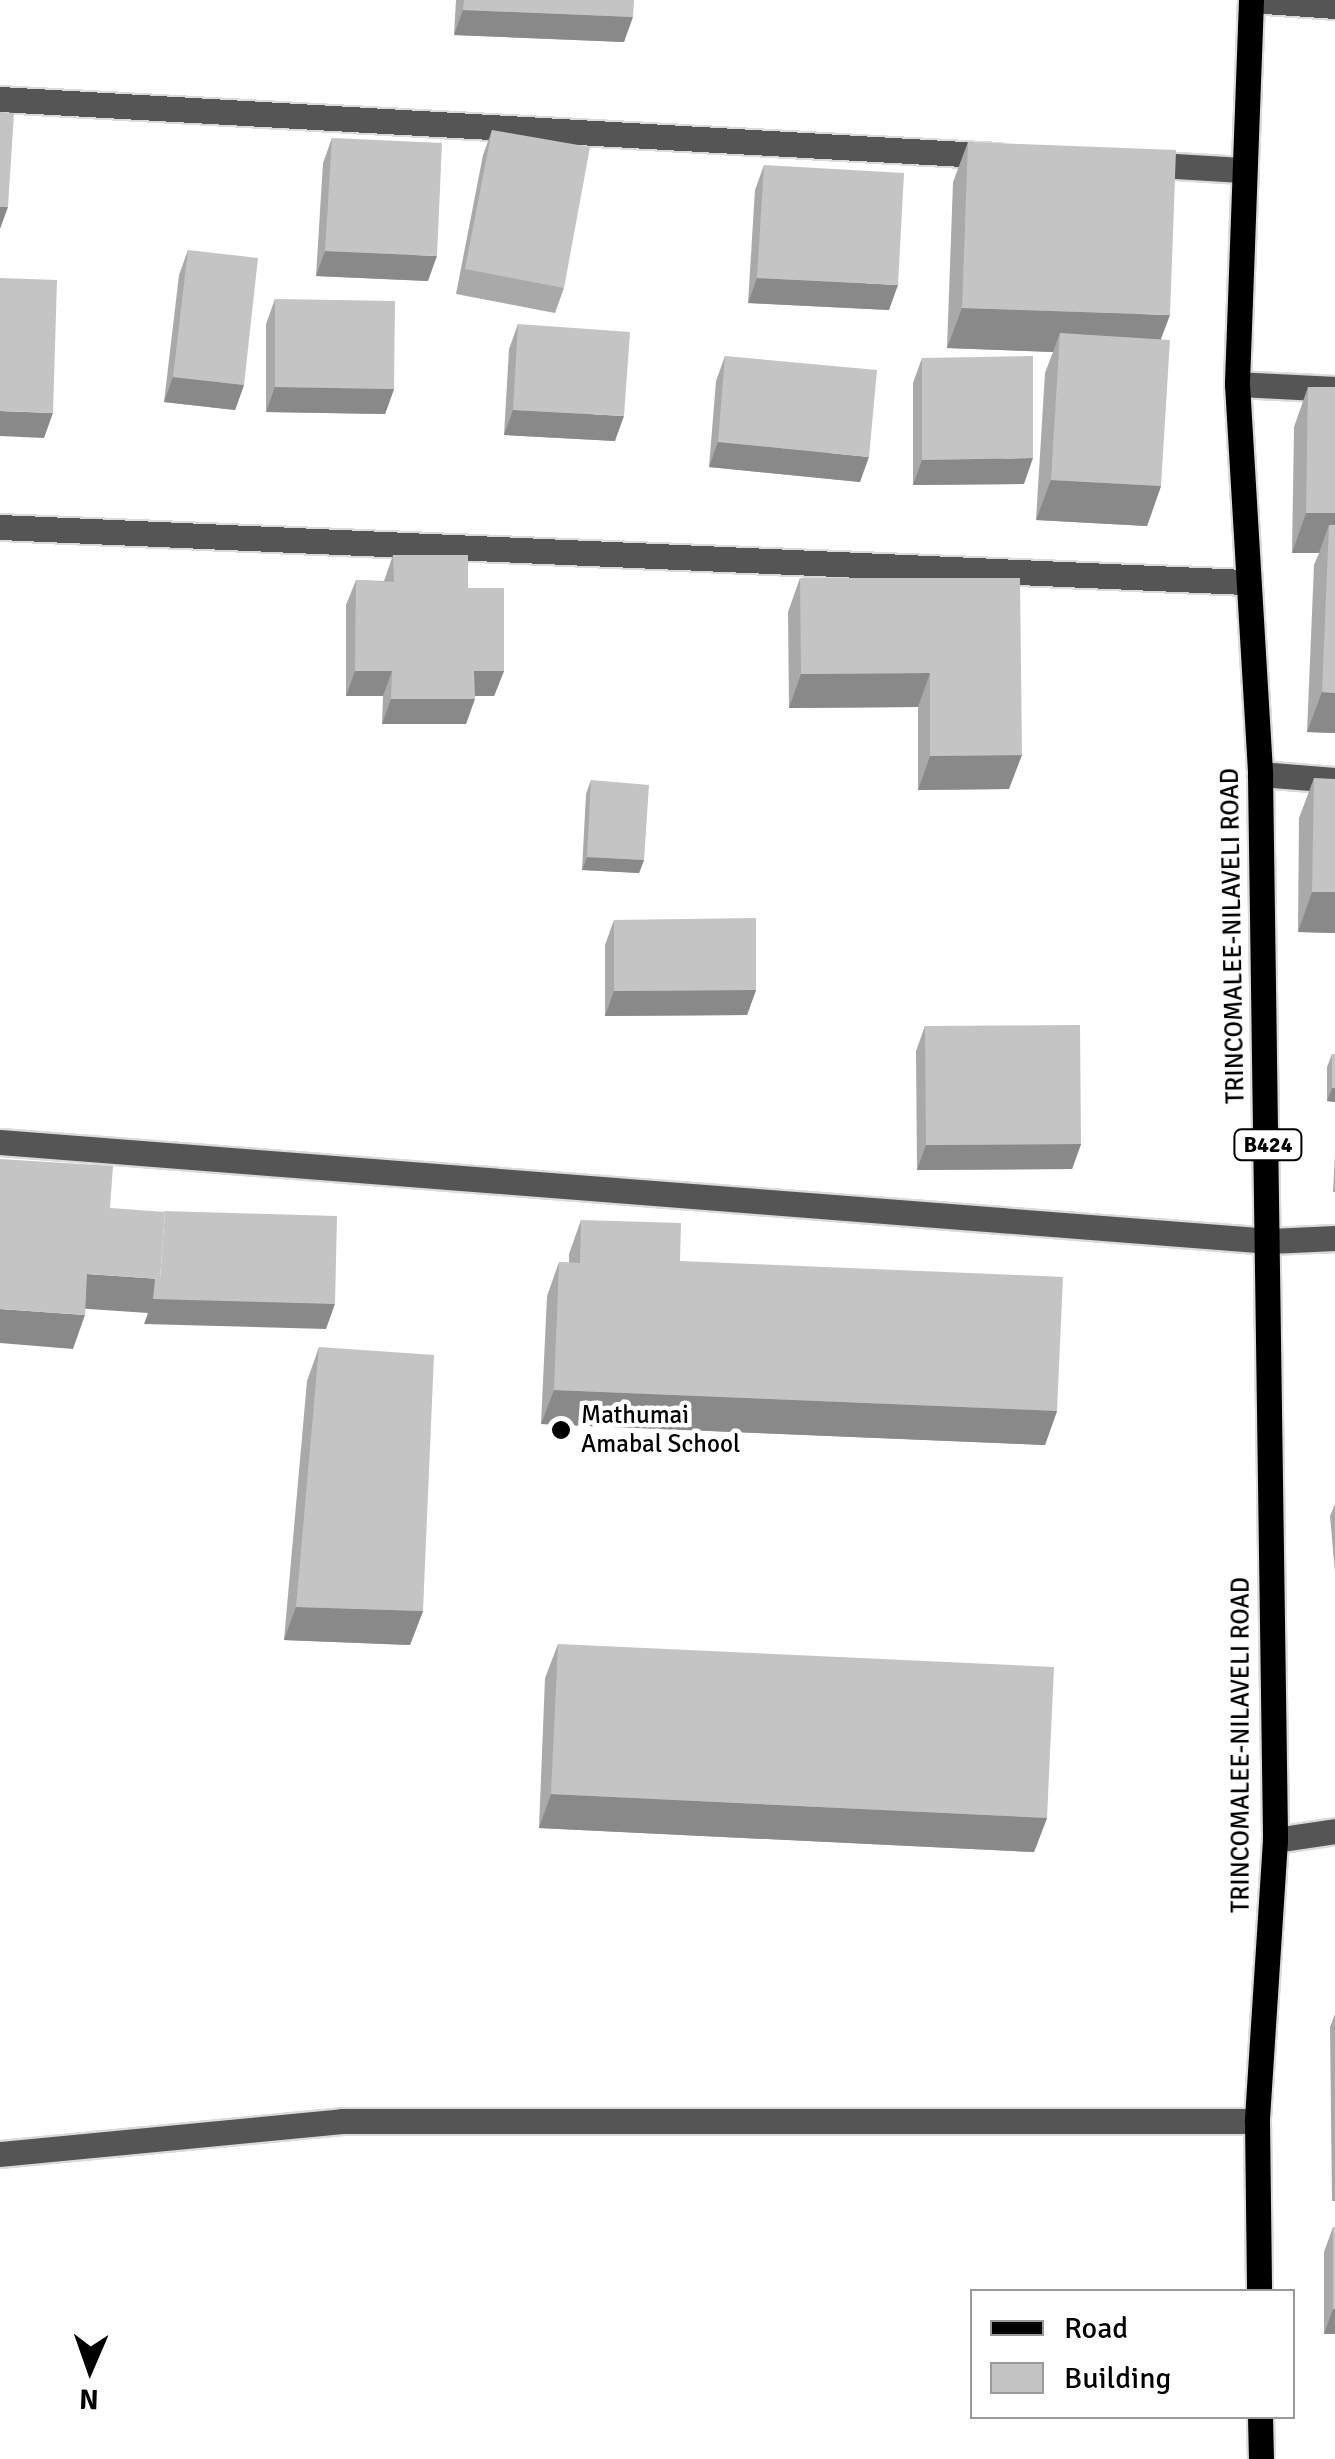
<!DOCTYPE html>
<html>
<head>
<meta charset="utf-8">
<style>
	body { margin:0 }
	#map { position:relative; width:1335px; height:2459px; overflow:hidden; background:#fff; font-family:Signika,sans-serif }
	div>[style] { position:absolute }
	.roads { filter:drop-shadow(2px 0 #dbdbdb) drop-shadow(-2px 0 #dbdbdb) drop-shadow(0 2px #dbdbdb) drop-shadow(0 -2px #dbdbdb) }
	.minor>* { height:25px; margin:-12.5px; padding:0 12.5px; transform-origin:12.5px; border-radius:12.5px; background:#555 }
	.major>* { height:25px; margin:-12.5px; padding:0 12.5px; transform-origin:12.5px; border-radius:12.5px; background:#000 }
	.wall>* { inset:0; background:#a9a9a9 }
	.shaded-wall>* { inset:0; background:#898989 }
	.building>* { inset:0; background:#c4c4c4 }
	.dots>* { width:28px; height:28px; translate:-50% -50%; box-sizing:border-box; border:5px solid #fff; border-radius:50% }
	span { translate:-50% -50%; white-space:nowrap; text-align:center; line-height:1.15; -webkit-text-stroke:9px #fff; paint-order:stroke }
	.shield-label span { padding:2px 8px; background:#fff; border:2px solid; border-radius:8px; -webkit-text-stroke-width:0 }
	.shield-label { font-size:22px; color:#000; font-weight:700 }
	.street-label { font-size:25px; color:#000 }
	.poi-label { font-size:25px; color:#000 }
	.left { translate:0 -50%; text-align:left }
	.legend { position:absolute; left:970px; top:2289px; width:325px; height:130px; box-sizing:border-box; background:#fff; border:2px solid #999; margin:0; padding:12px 18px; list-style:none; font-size:30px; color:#000 }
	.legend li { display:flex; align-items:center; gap:20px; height:50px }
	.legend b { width:50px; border:2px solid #999 }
	.north { position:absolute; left:40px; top:2319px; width:100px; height:100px; -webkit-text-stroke:8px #fff; paint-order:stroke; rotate:182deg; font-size:28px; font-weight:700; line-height:40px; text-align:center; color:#000 }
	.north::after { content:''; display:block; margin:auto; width:35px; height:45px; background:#000; clip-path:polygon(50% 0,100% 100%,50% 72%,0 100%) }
</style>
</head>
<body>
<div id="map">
	<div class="roads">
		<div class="minor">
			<i style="left:1251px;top:0;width:84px;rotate:4.1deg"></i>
			<i style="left:0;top:99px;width:999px;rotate:3.27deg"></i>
			<i style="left:1142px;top:164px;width:100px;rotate:3.4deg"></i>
			<i style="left:1237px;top:384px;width:98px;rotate:2.9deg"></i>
			<i style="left:0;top:527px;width:1246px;rotate:2.53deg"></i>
			<i style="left:1260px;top:774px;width:75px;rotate:4.6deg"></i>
			<i style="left:0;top:1142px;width:1274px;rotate:4.46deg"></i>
			<i style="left:1270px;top:1241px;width:65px;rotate:-2.6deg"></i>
			<i style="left:1275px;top:1840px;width:61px;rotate:-8.5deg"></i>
			<i style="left:0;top:2154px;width:344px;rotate:-5.5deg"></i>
			<i style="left:342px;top:2121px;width:915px"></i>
		</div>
		<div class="major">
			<i style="left:1251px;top:0;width:384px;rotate:92.1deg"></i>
			<i style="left:1237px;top:384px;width:391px;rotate:86.6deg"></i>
			<i style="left:1260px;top:774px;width:1066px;rotate:89.19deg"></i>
			<i style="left:1275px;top:1840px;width:282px;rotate:93.7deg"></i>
			<i style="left:1257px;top:2121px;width:171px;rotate:89.3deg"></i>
			<i style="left:1260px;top:2416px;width:43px;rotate:88.7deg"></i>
		</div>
	</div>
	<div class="wall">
		<i style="clip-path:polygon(456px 0,634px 0,624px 42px,454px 35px)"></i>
		<i style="clip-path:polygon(492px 130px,564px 288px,555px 313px,456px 294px,483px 155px)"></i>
		<i style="clip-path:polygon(332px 138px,428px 281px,316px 276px,323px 163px)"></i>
		<i style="clip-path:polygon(968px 142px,1161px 339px,1161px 486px,1147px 526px,1036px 520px,1045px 373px,1053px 352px,947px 348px,953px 182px)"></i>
		<i style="clip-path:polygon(764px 165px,889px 310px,748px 303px,755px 190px)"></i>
		<i style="clip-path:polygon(188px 250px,244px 385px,235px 410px,164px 402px,179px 275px)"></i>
		<i style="clip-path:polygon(275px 299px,394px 389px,385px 414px,266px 412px,266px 324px)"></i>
		<i style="clip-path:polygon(518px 324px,615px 441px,504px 435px,509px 349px)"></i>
		<i style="clip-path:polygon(725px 356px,860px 482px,709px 467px,716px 381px)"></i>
		<i style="clip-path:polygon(922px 358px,1024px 484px,913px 485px,913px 383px)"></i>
		<i style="clip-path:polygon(1308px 387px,1335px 387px,1335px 733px,1307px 732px,1314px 565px,1319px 553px,1292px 553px,1294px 427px)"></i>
		<i style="clip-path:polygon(393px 555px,468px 588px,504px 671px,494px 696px,475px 696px,466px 724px,382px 724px,383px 696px,346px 696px,346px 605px,356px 580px,384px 581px)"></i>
		<i style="clip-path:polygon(800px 578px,1020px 578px,1009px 789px,918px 790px,918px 707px,789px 708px,788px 612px)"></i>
		<i style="clip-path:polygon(1314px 778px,1335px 933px,1298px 932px,1299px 818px)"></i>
		<i style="clip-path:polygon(591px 780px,644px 860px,639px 873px,582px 870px,586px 794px)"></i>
		<i style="clip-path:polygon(614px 920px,756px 990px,747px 1015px,605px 1016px,605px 945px)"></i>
		<i style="clip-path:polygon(925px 1026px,1081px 1144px,1072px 1169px,917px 1170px,916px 1051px)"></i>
		<i style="clip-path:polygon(1332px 1054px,1335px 1054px,1335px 1102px,1327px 1101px,1327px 1067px)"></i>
		<i style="clip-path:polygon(1335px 1153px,1335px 1192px,1333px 1192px)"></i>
		<i style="clip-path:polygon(581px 1220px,680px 1261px,1057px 1411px,1045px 1445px,541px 1424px,547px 1296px,559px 1262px,569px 1263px,569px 1254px)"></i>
		<i style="clip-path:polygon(319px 1347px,423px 1611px,410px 1645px,284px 1640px,307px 1381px)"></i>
		<i style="clip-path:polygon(1335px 1504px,1335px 1572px,1330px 1516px)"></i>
		<i style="clip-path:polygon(558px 1644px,1047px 1818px,1034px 1852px,539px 1828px,545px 1678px)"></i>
		<i style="clip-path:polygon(1335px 2014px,1335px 2201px,1332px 2201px,1330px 2027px)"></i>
		<i style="clip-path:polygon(1333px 2227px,1335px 2334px,1324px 2334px,1324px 2252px)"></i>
	</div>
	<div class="shaded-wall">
		<i style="clip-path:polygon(463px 10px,633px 17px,624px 42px,454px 35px)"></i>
		<i style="clip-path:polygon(0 207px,8px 207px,0 229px)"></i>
		<i style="clip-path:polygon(325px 251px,437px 256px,428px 281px,316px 276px)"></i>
		<i style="clip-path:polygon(757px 278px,898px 285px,889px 310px,748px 303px)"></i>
		<i style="clip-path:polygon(962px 308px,1170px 315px,1155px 355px,1060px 333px,1053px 352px,947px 348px)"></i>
		<i style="clip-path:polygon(173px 377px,244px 385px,235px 410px,164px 402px)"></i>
		<i style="clip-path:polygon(275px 387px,394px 389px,385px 414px,266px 412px)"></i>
		<i style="clip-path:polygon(513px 410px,624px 416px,615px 441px,504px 435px)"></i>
		<i style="clip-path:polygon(0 411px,53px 413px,44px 438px,0 436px)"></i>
		<i style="clip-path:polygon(718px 442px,869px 457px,860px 482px,709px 467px)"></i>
		<i style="clip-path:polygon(1033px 458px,1024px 484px,913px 485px,922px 460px)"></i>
		<i style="clip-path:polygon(1051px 480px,1161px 486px,1147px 526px,1036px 520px)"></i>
		<i style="clip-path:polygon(1306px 513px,1335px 513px,1335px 553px,1329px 525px,1319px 553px,1292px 553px)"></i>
		<i style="clip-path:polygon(355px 671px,392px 671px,383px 696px,346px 696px)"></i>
		<i style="clip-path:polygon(474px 671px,504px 671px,494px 696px,465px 696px)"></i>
		<i style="clip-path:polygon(930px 673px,918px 707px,789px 708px,801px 674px)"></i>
		<i style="clip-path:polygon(1322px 692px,1335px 693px,1335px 733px,1307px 732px)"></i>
		<i style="clip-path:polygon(391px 699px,475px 699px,466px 724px,382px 724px)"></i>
		<i style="clip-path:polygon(1022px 755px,1009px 789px,918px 790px,930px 756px)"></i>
		<i style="clip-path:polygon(587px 857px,644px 860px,639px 873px,582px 870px)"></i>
		<i style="clip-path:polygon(1312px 892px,1335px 892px,1335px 933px,1298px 932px)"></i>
		<i style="clip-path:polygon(756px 990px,747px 1015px,605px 1016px,614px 991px)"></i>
		<i style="clip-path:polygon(1332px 1088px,1335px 1088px,1335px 1102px,1327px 1101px)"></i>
		<i style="clip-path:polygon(1081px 1144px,1072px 1169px,917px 1170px,926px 1145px)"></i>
		<i style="clip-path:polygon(87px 1274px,160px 1279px,335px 1304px,326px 1329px,144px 1324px,148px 1313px,74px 1308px)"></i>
		<i style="clip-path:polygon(0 1309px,85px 1315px,73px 1349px,0 1343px)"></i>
		<i style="clip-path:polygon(554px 1390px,1057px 1411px,1045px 1445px,541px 1424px)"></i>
		<i style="clip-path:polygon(296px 1607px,423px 1611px,410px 1645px,284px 1640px)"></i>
		<i style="clip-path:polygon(551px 1794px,1047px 1818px,1034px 1852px,539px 1828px)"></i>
		<i style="clip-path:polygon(1333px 2309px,1335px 2309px,1335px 2334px,1324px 2334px)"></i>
	</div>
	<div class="building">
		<i style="clip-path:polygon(464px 0,634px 0,633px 17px,463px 10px)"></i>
		<i style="clip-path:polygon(0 112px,14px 113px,8px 207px,0 207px)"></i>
		<i style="clip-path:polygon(492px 130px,590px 147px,564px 288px,465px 269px)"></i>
		<i style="clip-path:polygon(332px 138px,442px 143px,437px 256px,325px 251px)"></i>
		<i style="clip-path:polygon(968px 142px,1176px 150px,1170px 315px,962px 308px)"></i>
		<i style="clip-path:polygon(764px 165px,904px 173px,898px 285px,757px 278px)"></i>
		<i style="clip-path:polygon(188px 250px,258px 258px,244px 385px,173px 377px)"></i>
		<i style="clip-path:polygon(0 278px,57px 280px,53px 413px,0 411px)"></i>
		<i style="clip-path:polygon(275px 299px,395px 301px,394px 389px,275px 387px)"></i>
		<i style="clip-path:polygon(518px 324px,630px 332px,624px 416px,513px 410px)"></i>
		<i style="clip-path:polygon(1060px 333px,1170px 340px,1161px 486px,1051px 480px)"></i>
		<i style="clip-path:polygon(725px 356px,877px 370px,869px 457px,718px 442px)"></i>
		<i style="clip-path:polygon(1033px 356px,1033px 458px,922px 460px,922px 358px)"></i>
		<i style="clip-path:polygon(1308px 387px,1335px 387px,1335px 513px,1306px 513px)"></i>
		<i style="clip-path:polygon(1329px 525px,1335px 525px,1335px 693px,1322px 692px)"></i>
		<i style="clip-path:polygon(393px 555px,468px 555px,468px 588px,504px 588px,504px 671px,474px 671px,475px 699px,391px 699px,392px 671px,355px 671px,356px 580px,394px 582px)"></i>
		<i style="clip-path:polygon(800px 578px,1020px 578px,1022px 755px,930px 756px,930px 673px,801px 674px)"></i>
		<i style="clip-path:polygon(1314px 778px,1335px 779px,1335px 892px,1312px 892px)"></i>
		<i style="clip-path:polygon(591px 780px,649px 785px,644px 860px,587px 857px)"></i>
		<i style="clip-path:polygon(756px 918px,756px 990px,614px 991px,614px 920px)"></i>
		<i style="clip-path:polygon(1080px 1025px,1081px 1144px,926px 1145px,925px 1026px)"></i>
		<i style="clip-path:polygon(1332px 1054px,1335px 1054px,1335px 1088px,1332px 1088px)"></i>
		<i style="clip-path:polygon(0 1159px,113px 1166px,110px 1208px,165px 1212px,160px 1279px,87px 1274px,85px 1315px,0 1309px)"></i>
		<i style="clip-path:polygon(163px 1211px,337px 1216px,335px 1304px,153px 1299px,155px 1279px,160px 1279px,165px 1212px)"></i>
		<i style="clip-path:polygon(581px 1220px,681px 1223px,680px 1261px,1063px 1277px,1057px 1411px,554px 1390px,559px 1262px,580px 1263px)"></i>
		<i style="clip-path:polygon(319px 1347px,434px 1355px,423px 1611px,296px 1607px)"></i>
		<i style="clip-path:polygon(558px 1644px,1054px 1667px,1047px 1818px,551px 1794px)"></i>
		<i style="clip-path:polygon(1333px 2227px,1335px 2227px,1335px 2309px,1333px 2309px)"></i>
	</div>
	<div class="dots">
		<i style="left:561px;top:1430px;background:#000"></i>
	</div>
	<div class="shield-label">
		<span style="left:1268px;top:1145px">B424</span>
	</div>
	<div class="street-label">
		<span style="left:1233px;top:936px;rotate:-91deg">TRINCOMALEE-NILAVELI ROAD</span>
		<span style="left:1241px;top:1745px;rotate:-90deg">TRINCOMALEE-NILAVELI ROAD</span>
	</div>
	<div class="poi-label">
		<span class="left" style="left:581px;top:1430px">Mathumai<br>Amabal School</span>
	</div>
	<ul class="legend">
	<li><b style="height:12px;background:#000"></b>Road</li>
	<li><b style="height:28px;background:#c4c4c4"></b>Building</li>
	</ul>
	<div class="north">N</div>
</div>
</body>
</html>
